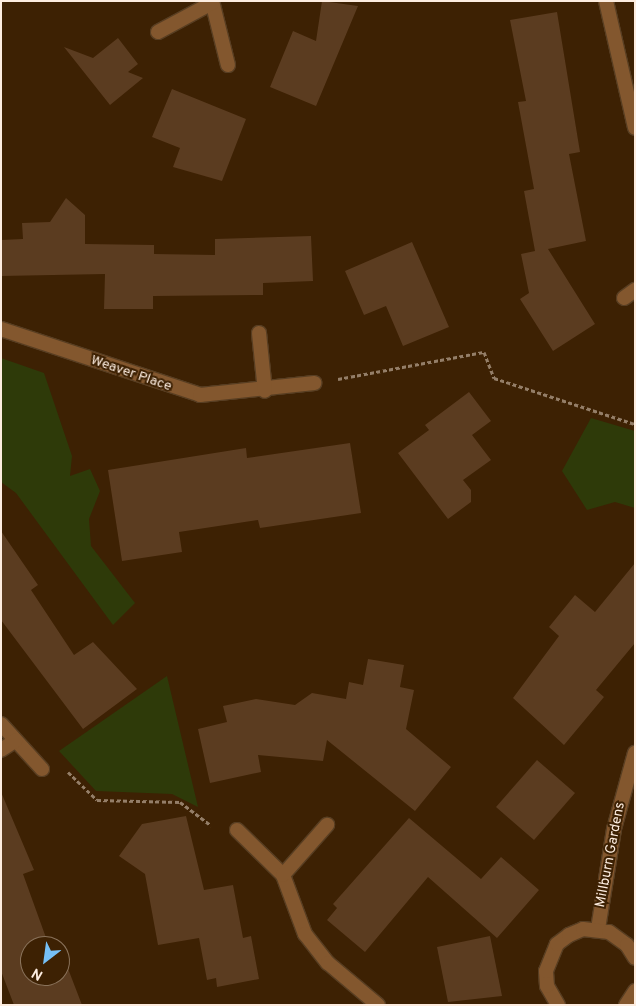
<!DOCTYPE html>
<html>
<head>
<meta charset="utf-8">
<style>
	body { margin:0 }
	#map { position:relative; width:636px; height:1006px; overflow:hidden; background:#3d2103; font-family:Overpass,sans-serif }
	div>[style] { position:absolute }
	.green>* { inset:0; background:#2e3a09 }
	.building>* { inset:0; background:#5b3c20 }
	.path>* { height:3px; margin-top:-1.5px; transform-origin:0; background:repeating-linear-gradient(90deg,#947e68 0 4px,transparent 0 6.5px) }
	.roads { filter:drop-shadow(1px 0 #583e22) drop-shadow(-1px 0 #583e22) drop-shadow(0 1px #583e22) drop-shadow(0 -1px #583e22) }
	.minor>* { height:14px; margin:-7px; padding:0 7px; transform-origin:7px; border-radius:7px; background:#83572e }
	span { translate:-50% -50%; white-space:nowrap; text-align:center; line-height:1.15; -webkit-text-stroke:4px #3d2103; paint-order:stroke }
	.street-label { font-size:14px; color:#fdede0 }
	.frame { position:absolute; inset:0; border:2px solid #fdede0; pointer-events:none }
	.north { position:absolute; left:20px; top:936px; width:50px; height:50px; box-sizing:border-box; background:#3d2103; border:1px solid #8a735b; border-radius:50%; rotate:210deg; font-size:14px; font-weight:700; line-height:20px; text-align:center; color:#fdede0 }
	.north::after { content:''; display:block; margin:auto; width:18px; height:22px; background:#76c0f7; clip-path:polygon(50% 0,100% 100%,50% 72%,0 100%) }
</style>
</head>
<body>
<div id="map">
	<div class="green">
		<i style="clip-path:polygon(1px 358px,44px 373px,72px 456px,70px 476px,90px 469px,100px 491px,89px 519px,91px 546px,135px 603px,113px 625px,16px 493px,1px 482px)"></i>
		<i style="clip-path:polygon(591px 418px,635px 431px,635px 508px,615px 502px,587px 510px,562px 471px)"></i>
		<i style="clip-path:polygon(167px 676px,198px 807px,172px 794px,96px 791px,59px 751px)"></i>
	</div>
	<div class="building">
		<i style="clip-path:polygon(322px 1px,358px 6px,316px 106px,270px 87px,293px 31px,316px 41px)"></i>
		<i style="clip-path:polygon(557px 12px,580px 152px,569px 154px,586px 241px,548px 249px,595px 324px,553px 351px,520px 299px,529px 293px,521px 254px,535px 251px,524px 191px,534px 189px,518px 102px,526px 101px,510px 20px)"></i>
		<i style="clip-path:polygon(118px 38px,138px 64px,128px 72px,143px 78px,110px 105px,64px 47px,93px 58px)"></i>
		<i style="clip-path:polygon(172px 89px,246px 119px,222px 181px,173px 167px,180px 148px,152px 137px)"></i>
		<i style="clip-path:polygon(66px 198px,85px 215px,85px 244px,154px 245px,154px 254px,215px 255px,215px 239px,311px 236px,313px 281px,263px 283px,263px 295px,153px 296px,153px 309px,104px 309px,105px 274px,1px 276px,1px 240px,23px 239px,22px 223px,50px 222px)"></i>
		<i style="clip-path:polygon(412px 242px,449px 327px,403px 346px,386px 306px,364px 315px,345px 271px)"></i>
		<i style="clip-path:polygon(469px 392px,491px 421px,472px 435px,491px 460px,463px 480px,471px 490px,471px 502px,448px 519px,398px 453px,429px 430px,425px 425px)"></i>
		<i style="clip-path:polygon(350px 443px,361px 513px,260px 528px,258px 520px,179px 532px,182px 552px,122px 561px,108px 470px,246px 448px,247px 458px)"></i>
		<i style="clip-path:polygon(1px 531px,38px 585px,31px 590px,74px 655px,93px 642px,137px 689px,83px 729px,1px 620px)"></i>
		<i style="clip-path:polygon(635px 563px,635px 643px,596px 690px,604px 697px,564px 745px,513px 698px,559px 636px,549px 627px,575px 595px,595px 612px)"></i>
		<i style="clip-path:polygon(368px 659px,404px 665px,400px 687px,414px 690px,406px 729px,451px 767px,415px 811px,327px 740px,323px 761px,258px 755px,261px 772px,210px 783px,198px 729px,227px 722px,223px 706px,256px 699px,295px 705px,312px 693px,346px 699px,349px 682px,363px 685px)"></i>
		<i style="clip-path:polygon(537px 760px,575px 793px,534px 840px,496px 807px)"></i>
		<i style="clip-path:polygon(1px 792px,34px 870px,23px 874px,49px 946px,30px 946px,30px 976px,60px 976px,60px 969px,67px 966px,82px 1005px,14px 1005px,1px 971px)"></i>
		<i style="clip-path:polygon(186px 816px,204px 890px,233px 885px,243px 938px,251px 936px,259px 979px,217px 987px,216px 978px,207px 980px,199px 938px,158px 945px,145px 874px,119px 856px,142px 824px)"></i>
		<i style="clip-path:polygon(409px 818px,481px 879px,501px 857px,539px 890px,497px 938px,428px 877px,365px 952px,327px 920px,337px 908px,333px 904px)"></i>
		<i style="clip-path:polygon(490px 936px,502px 996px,448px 1002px,437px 947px)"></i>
	</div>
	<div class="path">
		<i style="left:338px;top:379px;width:148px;rotate:-10.5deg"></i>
		<i style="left:484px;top:352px;width:28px;rotate:69deg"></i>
		<i style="left:494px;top:378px;width:148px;rotate:18.1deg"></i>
		<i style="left:68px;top:772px;width:40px;rotate:44deg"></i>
		<i style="left:97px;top:800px;width:83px;rotate:1.4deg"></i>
		<i style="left:180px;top:802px;width:39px;rotate:37deg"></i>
	</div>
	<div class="roads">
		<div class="minor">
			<i style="left:212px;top:1px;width:66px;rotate:76deg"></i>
			<i style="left:606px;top:1px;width:130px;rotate:77.1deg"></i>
			<i style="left:158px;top:32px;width:61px;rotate:-28.2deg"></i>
			<i style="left:624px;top:298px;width:14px;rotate:-36deg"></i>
			<i style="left:1px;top:329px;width:210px;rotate:18.3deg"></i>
			<i style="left:200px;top:395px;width:115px;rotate:-6deg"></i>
			<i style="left:259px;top:333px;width:58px;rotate:84.1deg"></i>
			<i style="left:1px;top:724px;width:61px;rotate:47.7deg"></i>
			<i style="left:1px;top:750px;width:17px;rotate:-33deg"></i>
			<i style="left:237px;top:830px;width:64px;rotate:44.4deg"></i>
			<i style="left:283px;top:875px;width:63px;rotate:69.6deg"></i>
			<i style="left:305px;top:934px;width:37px;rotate:52deg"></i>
			<i style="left:328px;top:963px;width:65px;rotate:40deg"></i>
			<i style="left:283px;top:875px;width:67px;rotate:-48.7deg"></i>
			<i style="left:598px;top:929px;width:101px;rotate:-80.9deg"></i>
			<i style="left:614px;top:829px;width:79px;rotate:-74.6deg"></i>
			<i style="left:558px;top:1005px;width:22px;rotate:-120deg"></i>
			<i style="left:547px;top:986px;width:15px;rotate:-94deg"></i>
			<i style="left:546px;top:971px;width:29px;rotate:-68deg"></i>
			<i style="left:557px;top:944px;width:15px;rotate:-37deg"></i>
			<i style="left:569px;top:935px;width:15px;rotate:-23deg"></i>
			<i style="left:583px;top:929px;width:26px;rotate:7deg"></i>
			<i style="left:609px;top:932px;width:22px;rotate:36deg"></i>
			<i style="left:627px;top:945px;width:15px;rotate:58deg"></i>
			<i style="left:626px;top:1005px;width:17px;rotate:-57deg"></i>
		</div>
	</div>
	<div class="street-label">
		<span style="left:131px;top:374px;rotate:19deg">Weaver Place</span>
		<span style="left:611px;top:855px;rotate:-79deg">Millburn Gardens</span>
	</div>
	<div class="frame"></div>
	<div class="north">N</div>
</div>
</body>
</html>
